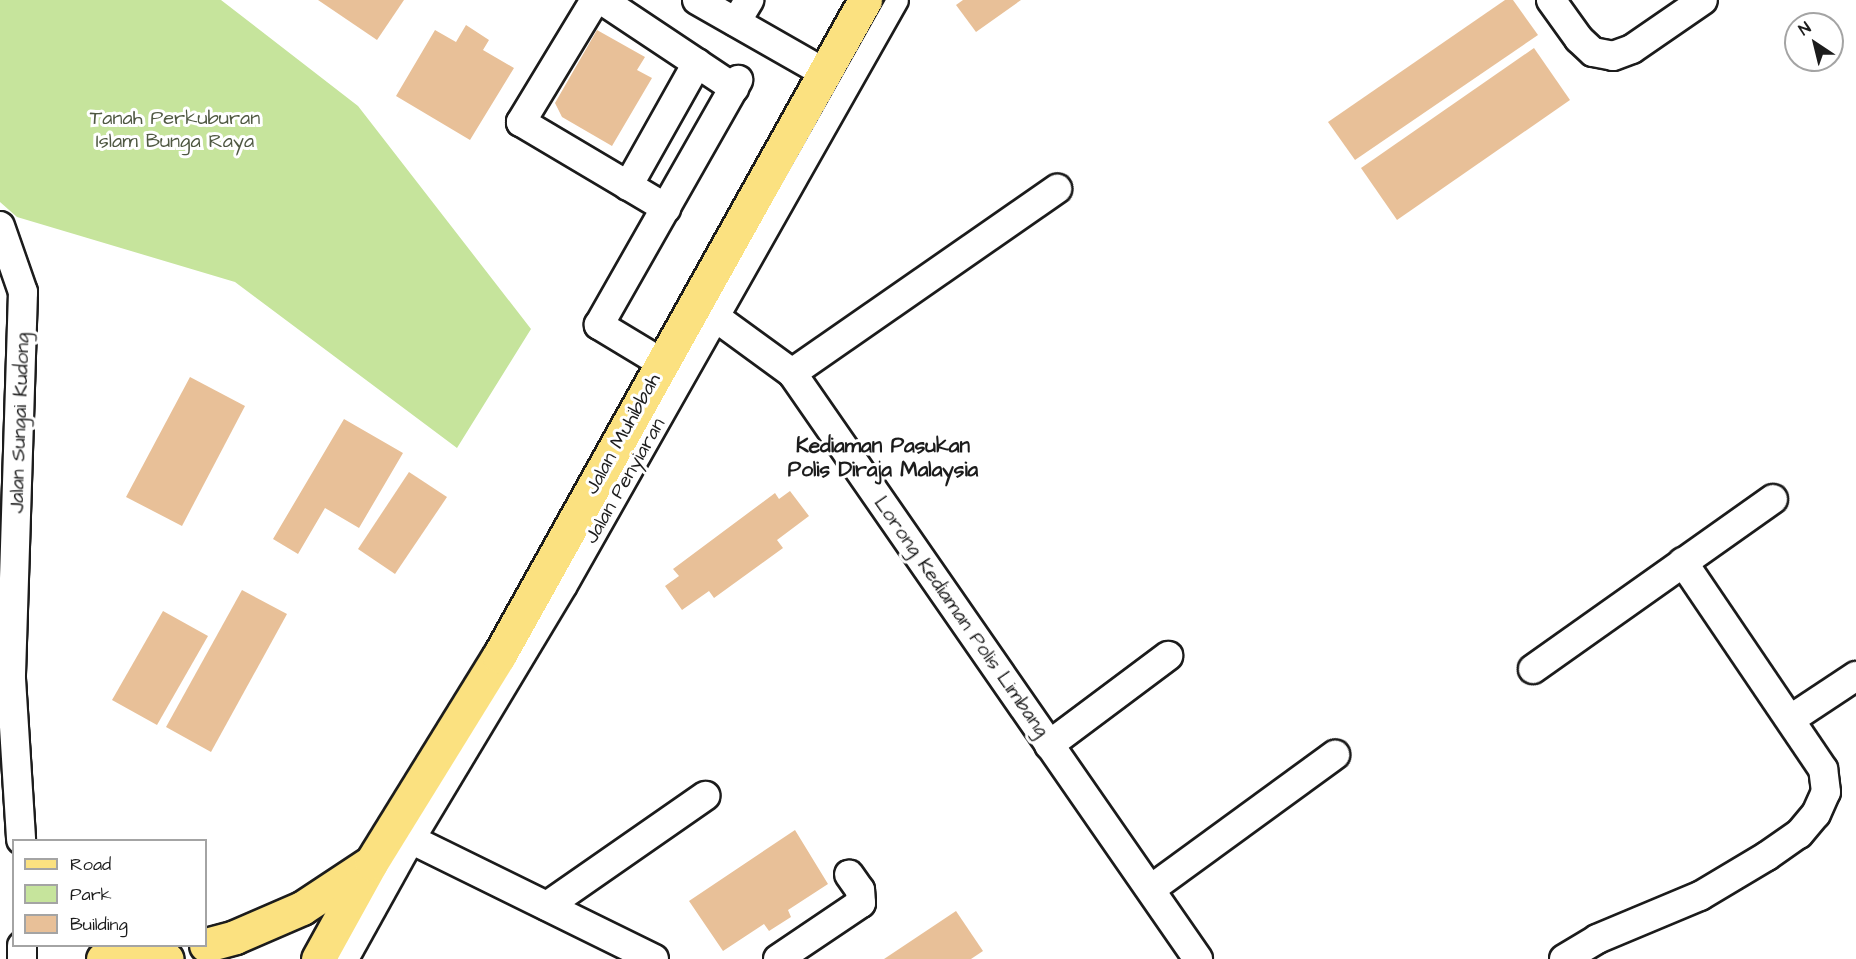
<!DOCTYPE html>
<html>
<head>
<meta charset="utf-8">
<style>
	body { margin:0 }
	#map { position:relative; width:1856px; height:959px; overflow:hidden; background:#fff; font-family:"Architects Daughter",sans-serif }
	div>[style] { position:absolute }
	.green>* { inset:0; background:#c6e49c }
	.building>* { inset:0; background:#e8c098 }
	.roads { filter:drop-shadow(2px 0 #1c1c1c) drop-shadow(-2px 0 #1c1c1c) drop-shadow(0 2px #1c1c1c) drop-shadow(0 -2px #1c1c1c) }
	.pedestrian>* { height:21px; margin:-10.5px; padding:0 10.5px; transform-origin:10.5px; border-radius:10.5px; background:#fff }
	.minor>* { height:28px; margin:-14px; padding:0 14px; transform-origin:14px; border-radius:14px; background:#fff }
	.primary>* { height:33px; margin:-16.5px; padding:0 16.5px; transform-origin:16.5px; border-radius:16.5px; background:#fbe180 }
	span { translate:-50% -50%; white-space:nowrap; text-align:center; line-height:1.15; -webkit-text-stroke:6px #fff; paint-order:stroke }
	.park-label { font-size:20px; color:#4f5842 }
	.street-label { font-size:20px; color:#1c1c1c }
	.neighbourhood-label { font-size:21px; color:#1c1c1c; font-weight:700 }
	.legend { position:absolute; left:12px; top:839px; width:195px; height:108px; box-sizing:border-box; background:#fff; border:2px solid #a4a4a4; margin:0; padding:8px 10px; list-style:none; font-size:18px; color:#1c1c1c }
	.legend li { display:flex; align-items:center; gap:12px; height:30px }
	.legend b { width:30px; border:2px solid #a4a4a4 }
	.north { position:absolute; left:1784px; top:12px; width:60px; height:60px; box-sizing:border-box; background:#fff; border:2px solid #a4a4a4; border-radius:50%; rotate:325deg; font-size:16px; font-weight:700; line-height:24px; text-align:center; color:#1c1c1c }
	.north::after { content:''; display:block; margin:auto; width:21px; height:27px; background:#1c1c1c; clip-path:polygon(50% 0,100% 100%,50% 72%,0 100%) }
</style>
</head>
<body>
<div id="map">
	<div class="green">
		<i style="clip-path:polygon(0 0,221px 0,358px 106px,531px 329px,457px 448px,235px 282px,17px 217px,0 202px)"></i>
	</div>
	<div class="building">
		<i style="clip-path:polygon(318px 0,404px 0,377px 40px)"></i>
		<i style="clip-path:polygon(963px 0,1021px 0,976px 32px,956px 5px)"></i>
		<i style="clip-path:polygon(1505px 0,1513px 0,1538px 35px,1355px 160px,1328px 122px)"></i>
		<i style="clip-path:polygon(466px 25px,489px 40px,483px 50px,514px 68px,470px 140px,396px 96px,435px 30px,456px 42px)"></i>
		<i style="clip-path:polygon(597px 30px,645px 57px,637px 70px,652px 78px,612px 146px,562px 117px,555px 103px)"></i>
		<i style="clip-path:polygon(1534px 48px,1570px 100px,1397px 220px,1361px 168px)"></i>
		<i style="clip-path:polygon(190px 377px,245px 406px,182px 526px,126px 497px)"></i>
		<i style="clip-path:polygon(344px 419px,403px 453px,359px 528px,325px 508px,298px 554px,273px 539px)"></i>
		<i style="clip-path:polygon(409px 472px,447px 497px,395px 574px,358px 549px)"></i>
		<i style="clip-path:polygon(790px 491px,809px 516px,777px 540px,783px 548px,714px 598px,709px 591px,682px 610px,665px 586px,679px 576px,673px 569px,775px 493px,779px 499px)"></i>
		<i style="clip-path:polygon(242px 590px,287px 614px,211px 752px,166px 727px)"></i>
		<i style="clip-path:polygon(163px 611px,208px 636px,157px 725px,112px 700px)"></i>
		<i style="clip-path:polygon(795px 830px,828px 884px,788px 910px,791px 917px,769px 931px,764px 924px,723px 951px,689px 901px)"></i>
		<i style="clip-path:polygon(956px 911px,983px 951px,971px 959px,884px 959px)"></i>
	</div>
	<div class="roads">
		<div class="pedestrian">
			<i style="left:347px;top:959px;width:136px;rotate:-61deg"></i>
			<i style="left:413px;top:840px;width:295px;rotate:-59deg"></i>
			<i style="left:565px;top:587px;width:674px;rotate:-60.51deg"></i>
		</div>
		<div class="minor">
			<i style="left:595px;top:0;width:143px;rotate:121.2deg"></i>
			<i style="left:521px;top:122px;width:169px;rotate:30.7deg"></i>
			<i style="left:602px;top:0;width:159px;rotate:33.7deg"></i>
			<i style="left:697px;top:0;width:147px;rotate:29.7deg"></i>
			<i style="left:1551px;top:0;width:48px;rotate:54.3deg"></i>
			<i style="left:1579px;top:39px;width:19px;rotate:43deg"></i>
			<i style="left:1593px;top:52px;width:20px;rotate:11deg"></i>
			<i style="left:1613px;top:56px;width:20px;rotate:-20deg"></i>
			<i style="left:1632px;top:49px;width:86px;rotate:-34.6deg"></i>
			<i style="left:736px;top:22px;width:26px;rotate:-59deg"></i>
			<i style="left:628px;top:186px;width:141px;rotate:-60.7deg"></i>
			<i style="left:0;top:226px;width:70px;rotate:70.8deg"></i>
			<i style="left:23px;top:292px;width:387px;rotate:91.8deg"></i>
			<i style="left:11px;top:679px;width:161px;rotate:86.4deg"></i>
			<i style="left:696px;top:303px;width:119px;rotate:36.1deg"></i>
			<i style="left:792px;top:373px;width:713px;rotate:55.28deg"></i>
			<i style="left:662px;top:363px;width:74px;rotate:-148.9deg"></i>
			<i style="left:599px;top:325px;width:282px;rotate:-60.4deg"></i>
			<i style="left:792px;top:373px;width:323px;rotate:-34.8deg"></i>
			<i style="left:1533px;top:669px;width:294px;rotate:-35.3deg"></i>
			<i style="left:1791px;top:719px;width:78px;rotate:-33.5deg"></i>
			<i style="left:1049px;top:745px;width:149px;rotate:-36.8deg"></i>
			<i style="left:392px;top:830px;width:292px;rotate:26.2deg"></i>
			<i style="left:1151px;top:889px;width:228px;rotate:-36.1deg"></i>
			<i style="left:547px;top:906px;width:193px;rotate:-34.8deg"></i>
			<i style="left:22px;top:946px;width:13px;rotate:90deg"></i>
			<i style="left:778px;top:959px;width:100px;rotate:-34deg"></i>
			<i style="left:861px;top:903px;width:13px;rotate:-94deg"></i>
			<i style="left:860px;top:890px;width:19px;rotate:-125deg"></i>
			<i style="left:1564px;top:959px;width:39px;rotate:-31deg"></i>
			<i style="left:1597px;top:939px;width:112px;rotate:-22.7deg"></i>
			<i style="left:1700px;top:896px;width:78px;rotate:-30.8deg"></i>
			<i style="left:1767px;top:856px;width:39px;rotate:-35deg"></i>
			<i style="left:1799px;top:834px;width:26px;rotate:-50deg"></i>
			<i style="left:1816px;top:814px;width:24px;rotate:-66deg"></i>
			<i style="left:1826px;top:792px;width:23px;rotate:-97deg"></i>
			<i style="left:1823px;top:769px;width:250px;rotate:-124.1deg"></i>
		</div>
		<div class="primary">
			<i style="left:206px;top:945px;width:30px;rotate:-15deg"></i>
			<i style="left:235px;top:937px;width:73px;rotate:-23.4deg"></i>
			<i style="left:302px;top:908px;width:78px;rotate:-33.5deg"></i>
			<i style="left:103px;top:959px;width:21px;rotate:-17deg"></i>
			<i style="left:123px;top:953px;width:44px;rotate:7.8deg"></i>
			<i style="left:318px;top:959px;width:110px;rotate:-61.1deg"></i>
			<i style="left:371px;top:863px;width:243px;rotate:-58.3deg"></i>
			<i style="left:499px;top:656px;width:751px;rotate:-60.84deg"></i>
		</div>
	</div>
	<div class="park-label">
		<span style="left:175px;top:130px">Tanah Perkuburan<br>Islam Bunga Raya</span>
	</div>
	<div class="street-label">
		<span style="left:20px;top:423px;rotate:-88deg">Jalan Sungai Kudong</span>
		<span style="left:623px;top:434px;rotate:-61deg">Jalan Muhibbah</span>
		<span style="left:625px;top:481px;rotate:-60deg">Jalan Penyiaran</span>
		<span style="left:961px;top:617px;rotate:55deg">Lorong Kediaman Polis Limbang</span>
	</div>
	<div class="neighbourhood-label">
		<span style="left:883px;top:458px">Kediaman Pasukan<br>Polis Diraja Malaysia</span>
	</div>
	<ul class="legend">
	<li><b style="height:8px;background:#fbe180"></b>Road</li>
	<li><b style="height:16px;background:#c6e49c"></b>Park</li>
	<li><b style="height:16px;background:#e8c098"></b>Building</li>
	</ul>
	<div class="north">N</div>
</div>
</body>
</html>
